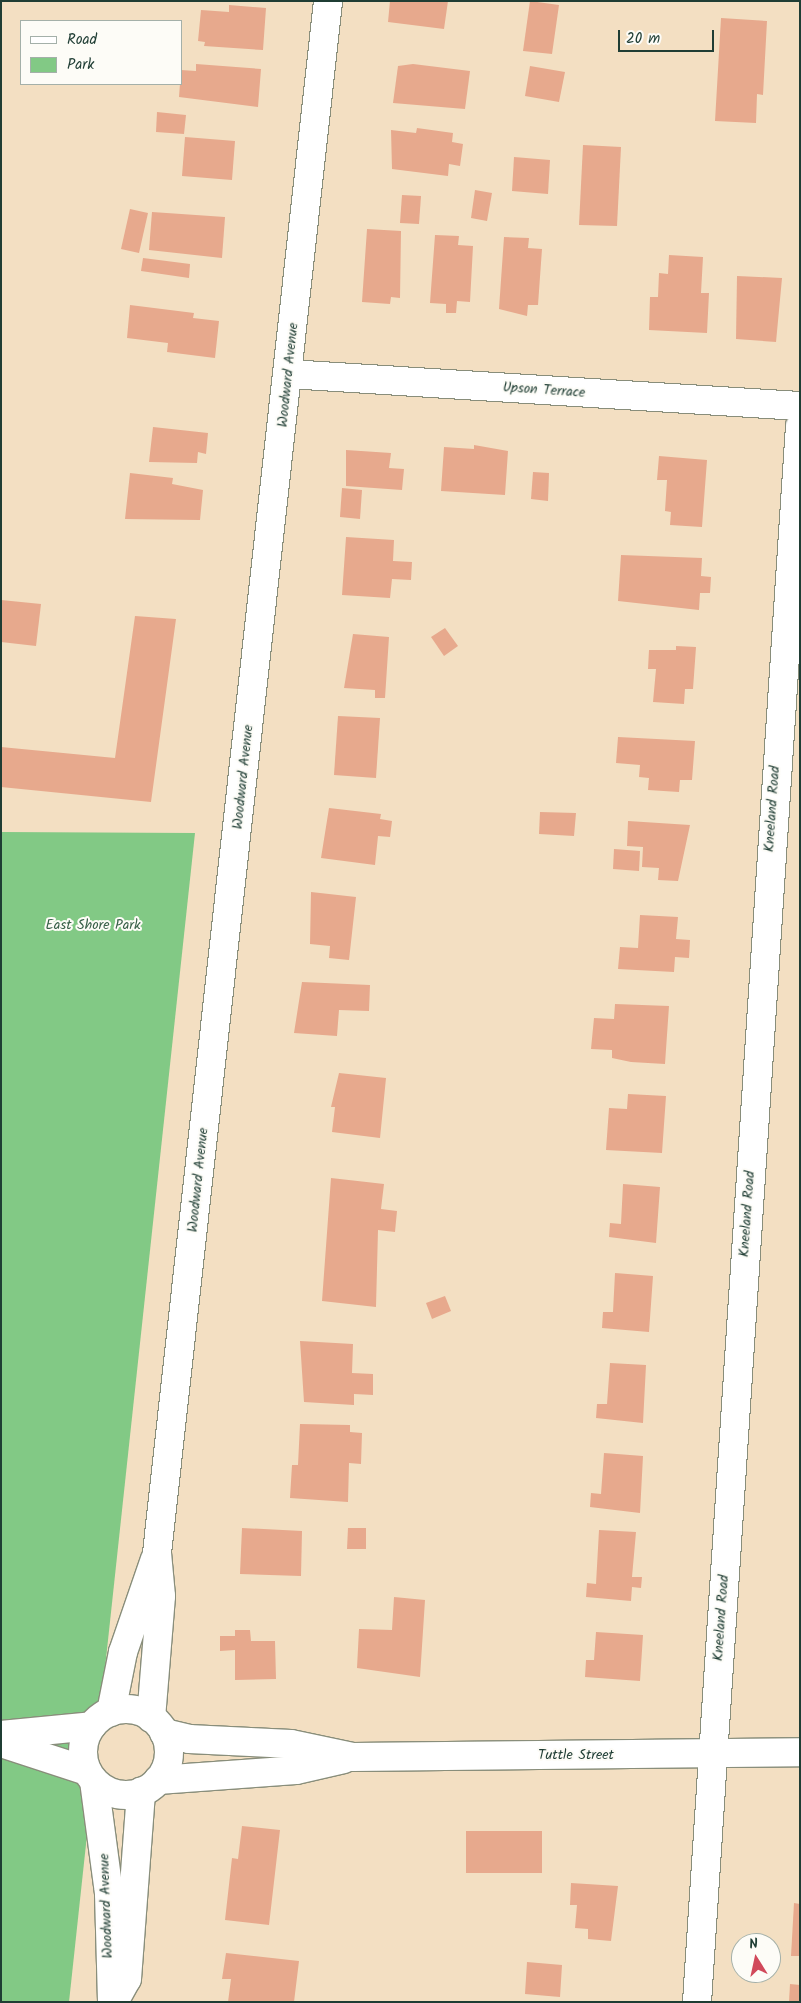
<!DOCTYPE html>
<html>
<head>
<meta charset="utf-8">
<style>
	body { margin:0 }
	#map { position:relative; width:801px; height:2003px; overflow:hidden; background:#f3dfc2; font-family:Kalam,sans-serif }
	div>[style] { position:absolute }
	.green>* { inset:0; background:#82c985 }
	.building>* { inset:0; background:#e7a98d }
	.roads { filter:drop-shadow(1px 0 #898e7b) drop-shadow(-1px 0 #898e7b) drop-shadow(0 1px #898e7b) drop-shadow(0 -1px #898e7b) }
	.minor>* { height:28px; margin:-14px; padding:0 14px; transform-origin:14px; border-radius:14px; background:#fff }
	.minor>.ring { margin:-14px; padding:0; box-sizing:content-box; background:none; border:28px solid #fff; border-radius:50% }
	span { translate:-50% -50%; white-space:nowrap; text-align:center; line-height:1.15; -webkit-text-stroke:4px #fdfcf7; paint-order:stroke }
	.street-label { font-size:14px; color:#1f3d34 }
	.park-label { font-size:14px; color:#386048 }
	.frame { position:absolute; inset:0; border:2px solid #1f3d34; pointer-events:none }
	.legend { position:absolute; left:20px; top:20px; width:162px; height:65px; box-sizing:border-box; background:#fdfcf7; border:1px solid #a4b0a9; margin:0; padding:6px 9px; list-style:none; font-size:15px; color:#1f3d34 }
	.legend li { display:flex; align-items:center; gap:10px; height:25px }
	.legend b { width:25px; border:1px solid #a4b0a9 }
	.north { position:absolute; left:731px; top:1933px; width:50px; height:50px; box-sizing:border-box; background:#fdfcf7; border:1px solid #a4b0a9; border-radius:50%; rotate:350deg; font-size:14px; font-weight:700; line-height:20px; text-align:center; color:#1f3d34 }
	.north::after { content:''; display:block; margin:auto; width:18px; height:22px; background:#d1495b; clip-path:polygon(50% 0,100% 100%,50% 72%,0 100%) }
	.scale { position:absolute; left:618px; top:30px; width:96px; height:22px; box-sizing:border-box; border:2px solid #1f3d34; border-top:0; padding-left:6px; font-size:15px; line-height:18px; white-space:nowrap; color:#1f3d34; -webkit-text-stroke:4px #fdfcf7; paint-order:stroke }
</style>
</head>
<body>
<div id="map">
	<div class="green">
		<i style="clip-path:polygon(1px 832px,195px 833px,69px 2002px,1px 2002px)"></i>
	</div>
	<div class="building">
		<i style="clip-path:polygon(390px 1px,448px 1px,444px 29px,388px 22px)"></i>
		<i style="clip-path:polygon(530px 1px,559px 5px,552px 54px,523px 51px)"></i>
		<i style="clip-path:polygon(229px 5px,266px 8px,263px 50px,204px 46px,205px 42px,198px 41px,201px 10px,229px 12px)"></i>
		<i style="clip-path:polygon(721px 18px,767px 21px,763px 95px,757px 94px,756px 123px,715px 121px)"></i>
		<i style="clip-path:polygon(196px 64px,261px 69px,258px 107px,179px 97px,181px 70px,196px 71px)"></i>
		<i style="clip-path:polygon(413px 64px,470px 71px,465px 109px,393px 103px,398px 66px)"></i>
		<i style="clip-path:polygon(530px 66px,565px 72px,559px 102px,525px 96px)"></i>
		<i style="clip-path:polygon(157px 112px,186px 115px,184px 134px,156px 132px)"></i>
		<i style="clip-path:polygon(417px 128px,453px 133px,452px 142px,463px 144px,460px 166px,449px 164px,448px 176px,392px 169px,391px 130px,416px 133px)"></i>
		<i style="clip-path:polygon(185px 137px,235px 141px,232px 180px,182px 176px)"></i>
		<i style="clip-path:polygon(583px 145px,621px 147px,617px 226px,579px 225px)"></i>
		<i style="clip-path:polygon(514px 157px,550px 160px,548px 194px,512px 191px)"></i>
		<i style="clip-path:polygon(475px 190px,492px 193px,487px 221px,471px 218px)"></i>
		<i style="clip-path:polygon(402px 195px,421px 196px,419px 224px,400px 223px)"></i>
		<i style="clip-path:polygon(130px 209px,148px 213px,139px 253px,121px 249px)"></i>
		<i style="clip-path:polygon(152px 212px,225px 217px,222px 258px,149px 250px)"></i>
		<i style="clip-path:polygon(367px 229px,401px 231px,400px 298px,391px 297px,390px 304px,362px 302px)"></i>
		<i style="clip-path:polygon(435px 235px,459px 236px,458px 245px,473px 246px,470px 302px,457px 301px,456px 313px,446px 313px,446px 304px,430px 303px)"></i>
		<i style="clip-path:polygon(504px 237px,529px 238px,528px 248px,542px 249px,538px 305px,528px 305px,527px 316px,499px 309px)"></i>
		<i style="clip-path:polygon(669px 255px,703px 257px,701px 293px,709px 293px,707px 333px,649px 330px,650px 297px,658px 297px,659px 273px,668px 274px)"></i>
		<i style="clip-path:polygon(143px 258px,190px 264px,189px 278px,141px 271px)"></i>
		<i style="clip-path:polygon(737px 276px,782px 278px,776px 342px,736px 339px)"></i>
		<i style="clip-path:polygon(130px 305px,194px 313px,193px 318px,219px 321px,215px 358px,167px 352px,168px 343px,127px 338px)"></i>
		<i style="clip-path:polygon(153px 427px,208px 433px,206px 454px,198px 452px,197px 463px,149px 462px)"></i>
		<i style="clip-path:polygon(474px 445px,508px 451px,505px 495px,441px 491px,444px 447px,474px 449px)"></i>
		<i style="clip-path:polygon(346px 450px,391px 453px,389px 468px,404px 469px,402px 490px,346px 486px)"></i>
		<i style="clip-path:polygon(659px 456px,707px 460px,702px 527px,670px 525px,671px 512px,665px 511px,667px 480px,657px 480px)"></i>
		<i style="clip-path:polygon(533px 472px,549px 473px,548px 501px,531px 499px)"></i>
		<i style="clip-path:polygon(130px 473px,173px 478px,172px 484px,203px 490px,200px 520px,125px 519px)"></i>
		<i style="clip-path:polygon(342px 488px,362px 490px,360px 519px,340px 517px)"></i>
		<i style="clip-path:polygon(346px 537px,394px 540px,393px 561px,412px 562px,411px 580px,392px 579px,390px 598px,342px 595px)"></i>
		<i style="clip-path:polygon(621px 555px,702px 558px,701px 576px,711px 577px,710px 593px,700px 593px,699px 610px,618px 601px)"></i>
		<i style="clip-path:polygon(1px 600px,41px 604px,36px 646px,1px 642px)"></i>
		<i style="clip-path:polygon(135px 616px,176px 619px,151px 802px,1px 787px,1px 747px,115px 758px)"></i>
		<i style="clip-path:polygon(445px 628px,458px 646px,444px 656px,431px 637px)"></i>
		<i style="clip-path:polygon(353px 634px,389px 637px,385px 698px,375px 698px,375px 690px,344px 688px)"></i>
		<i style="clip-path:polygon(676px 646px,696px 647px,693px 689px,685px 689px,684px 704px,653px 702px,656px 669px,648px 669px,649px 650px,676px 650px)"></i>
		<i style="clip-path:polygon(338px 716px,380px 718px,376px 778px,334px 775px)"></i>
		<i style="clip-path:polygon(618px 737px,695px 741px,692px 780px,680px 780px,679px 792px,648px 790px,649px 778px,639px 777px,640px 765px,616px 763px)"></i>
		<i style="clip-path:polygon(329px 808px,381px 814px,380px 819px,392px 821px,390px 837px,378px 836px,375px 865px,321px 858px)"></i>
		<i style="clip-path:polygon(540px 812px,576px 813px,574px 836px,539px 834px)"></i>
		<i style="clip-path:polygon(628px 821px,690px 825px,678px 881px,658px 880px,659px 868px,642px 867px,643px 847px,627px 846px)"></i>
		<i style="clip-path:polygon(614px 849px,640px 851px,639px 871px,613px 869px)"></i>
		<i style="clip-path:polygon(311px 892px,356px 897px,349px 960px,329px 958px,330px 946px,310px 944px)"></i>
		<i style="clip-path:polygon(640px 915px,678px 917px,676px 939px,690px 940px,689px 958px,675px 957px,674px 972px,618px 969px,620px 947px,638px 948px)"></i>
		<i style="clip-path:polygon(302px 982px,370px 985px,369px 1011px,339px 1010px,337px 1036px,294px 1033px)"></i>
		<i style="clip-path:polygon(615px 1004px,669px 1006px,665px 1064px,631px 1062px,612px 1058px,612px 1050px,591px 1049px,594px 1018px,614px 1019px)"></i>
		<i style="clip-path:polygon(339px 1073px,386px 1078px,380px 1138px,332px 1132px,335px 1107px,331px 1107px)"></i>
		<i style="clip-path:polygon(628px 1094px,666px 1096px,662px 1153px,606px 1150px,609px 1108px,627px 1109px)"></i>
		<i style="clip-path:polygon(331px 1178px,384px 1184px,381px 1209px,397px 1211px,395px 1232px,378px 1230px,376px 1307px,322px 1301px)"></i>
		<i style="clip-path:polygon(623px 1184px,660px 1187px,656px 1243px,609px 1237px,610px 1223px,621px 1224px)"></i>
		<i style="clip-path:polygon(615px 1273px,653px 1276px,649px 1332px,602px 1328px,603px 1312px,613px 1312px)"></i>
		<i style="clip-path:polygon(445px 1296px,451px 1311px,432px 1319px,426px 1303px)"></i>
		<i style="clip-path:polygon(300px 1341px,353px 1344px,352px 1373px,373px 1374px,373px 1395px,354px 1394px,354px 1405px,304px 1402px)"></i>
		<i style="clip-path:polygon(610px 1363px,646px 1365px,643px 1423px,596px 1418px,597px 1404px,607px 1404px)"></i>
		<i style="clip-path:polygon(300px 1424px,350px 1425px,350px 1432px,362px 1433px,361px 1464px,349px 1463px,348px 1502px,290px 1498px,292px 1465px,298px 1465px)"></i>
		<i style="clip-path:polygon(604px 1453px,643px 1456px,640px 1513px,590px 1507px,591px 1493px,601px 1494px)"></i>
		<i style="clip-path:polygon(242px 1528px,302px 1531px,301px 1576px,240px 1574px)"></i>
		<i style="clip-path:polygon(348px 1528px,366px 1528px,366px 1549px,347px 1549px)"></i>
		<i style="clip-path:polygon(599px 1530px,636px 1532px,632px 1577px,642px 1577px,641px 1588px,632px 1587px,631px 1601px,586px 1597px,587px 1583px,596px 1584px)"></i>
		<i style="clip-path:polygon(394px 1597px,425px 1600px,420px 1677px,357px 1668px,359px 1629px,392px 1630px)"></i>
		<i style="clip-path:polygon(235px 1630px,250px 1630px,251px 1641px,275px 1641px,276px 1679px,235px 1680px,235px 1650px,220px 1651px,220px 1636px,235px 1636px)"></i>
		<i style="clip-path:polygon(596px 1632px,643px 1635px,640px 1681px,585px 1677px,586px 1660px,594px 1660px)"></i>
		<i style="clip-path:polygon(242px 1826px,280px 1830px,269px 1925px,225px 1920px,232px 1858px,238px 1859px)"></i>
		<i style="clip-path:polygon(466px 1831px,542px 1831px,542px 1873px,466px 1873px)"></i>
		<i style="clip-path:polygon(571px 1883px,618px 1886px,611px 1941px,588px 1939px,588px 1929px,575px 1928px,577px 1905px,570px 1905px)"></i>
		<i style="clip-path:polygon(794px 1903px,800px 1904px,800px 1956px,791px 1956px)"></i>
		<i style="clip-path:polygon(226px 1953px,299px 1961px,294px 2002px,228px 2002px,231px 1979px,222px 1979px)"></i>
		<i style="clip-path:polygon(527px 1962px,562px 1965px,560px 1997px,525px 1994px)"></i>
		<i style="clip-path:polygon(790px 1984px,800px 1985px,800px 2002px,789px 2002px)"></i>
	</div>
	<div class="roads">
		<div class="minor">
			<i style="left:288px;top:374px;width:513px;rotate:3.58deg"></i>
			<i class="ring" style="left:83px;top:1709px;width:58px;height:58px"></i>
			<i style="left:111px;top:1712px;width:61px;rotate:-78.7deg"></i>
			<i style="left:123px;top:1652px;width:98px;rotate:-71deg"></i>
			<i style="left:151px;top:1718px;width:122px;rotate:-85.3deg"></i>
			<i style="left:161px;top:1596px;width:43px;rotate:-95.3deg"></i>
			<i style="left:157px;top:1553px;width:1561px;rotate:-83.71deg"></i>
			<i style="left:164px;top:1733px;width:26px;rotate:13deg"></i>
			<i style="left:189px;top:1739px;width:102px;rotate:2.8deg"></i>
			<i style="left:291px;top:1744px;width:63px;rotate:11.8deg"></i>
			<i style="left:353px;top:1757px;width:447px;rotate:-0.6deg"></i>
			<i style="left:1px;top:1735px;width:91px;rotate:-5.6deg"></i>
			<i style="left:1px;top:1743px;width:90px;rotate:18deg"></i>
			<i style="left:158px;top:1780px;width:138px;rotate:-4.1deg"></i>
			<i style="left:296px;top:1770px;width:49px;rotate:-12.9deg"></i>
			<i style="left:94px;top:1781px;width:114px;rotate:82.4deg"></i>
			<i style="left:109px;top:1894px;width:108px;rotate:88.4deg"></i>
			<i style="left:114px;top:2002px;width:26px;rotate:-61deg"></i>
			<i style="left:127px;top:1979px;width:188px;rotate:-85.7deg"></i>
			<i style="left:697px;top:2002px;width:1579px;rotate:-86.26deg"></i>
		</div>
	</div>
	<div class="street-label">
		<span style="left:288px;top:375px;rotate:-84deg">Woodward Avenue</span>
		<span style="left:544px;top:390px;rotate:4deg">Upson Terrace</span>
		<span style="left:243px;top:777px;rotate:-84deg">Woodward Avenue</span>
		<span style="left:772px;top:809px;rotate:-86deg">Kneeland Road</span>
		<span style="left:198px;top:1180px;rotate:-84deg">Woodward Avenue</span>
		<span style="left:747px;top:1214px;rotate:-86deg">Kneeland Road</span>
		<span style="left:721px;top:1618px;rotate:-86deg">Kneeland Road</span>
		<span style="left:576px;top:1755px">Tuttle Street</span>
		<span style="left:106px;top:1906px;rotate:-92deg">Woodward Avenue</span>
	</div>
	<div class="park-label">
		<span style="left:93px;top:925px">East Shore Park</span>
	</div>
	<div class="frame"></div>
	<ul class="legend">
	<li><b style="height:6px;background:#fff"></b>Road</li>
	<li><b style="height:14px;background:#82c985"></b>Park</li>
	</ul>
	<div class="north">N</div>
	<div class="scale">20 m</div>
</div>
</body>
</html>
